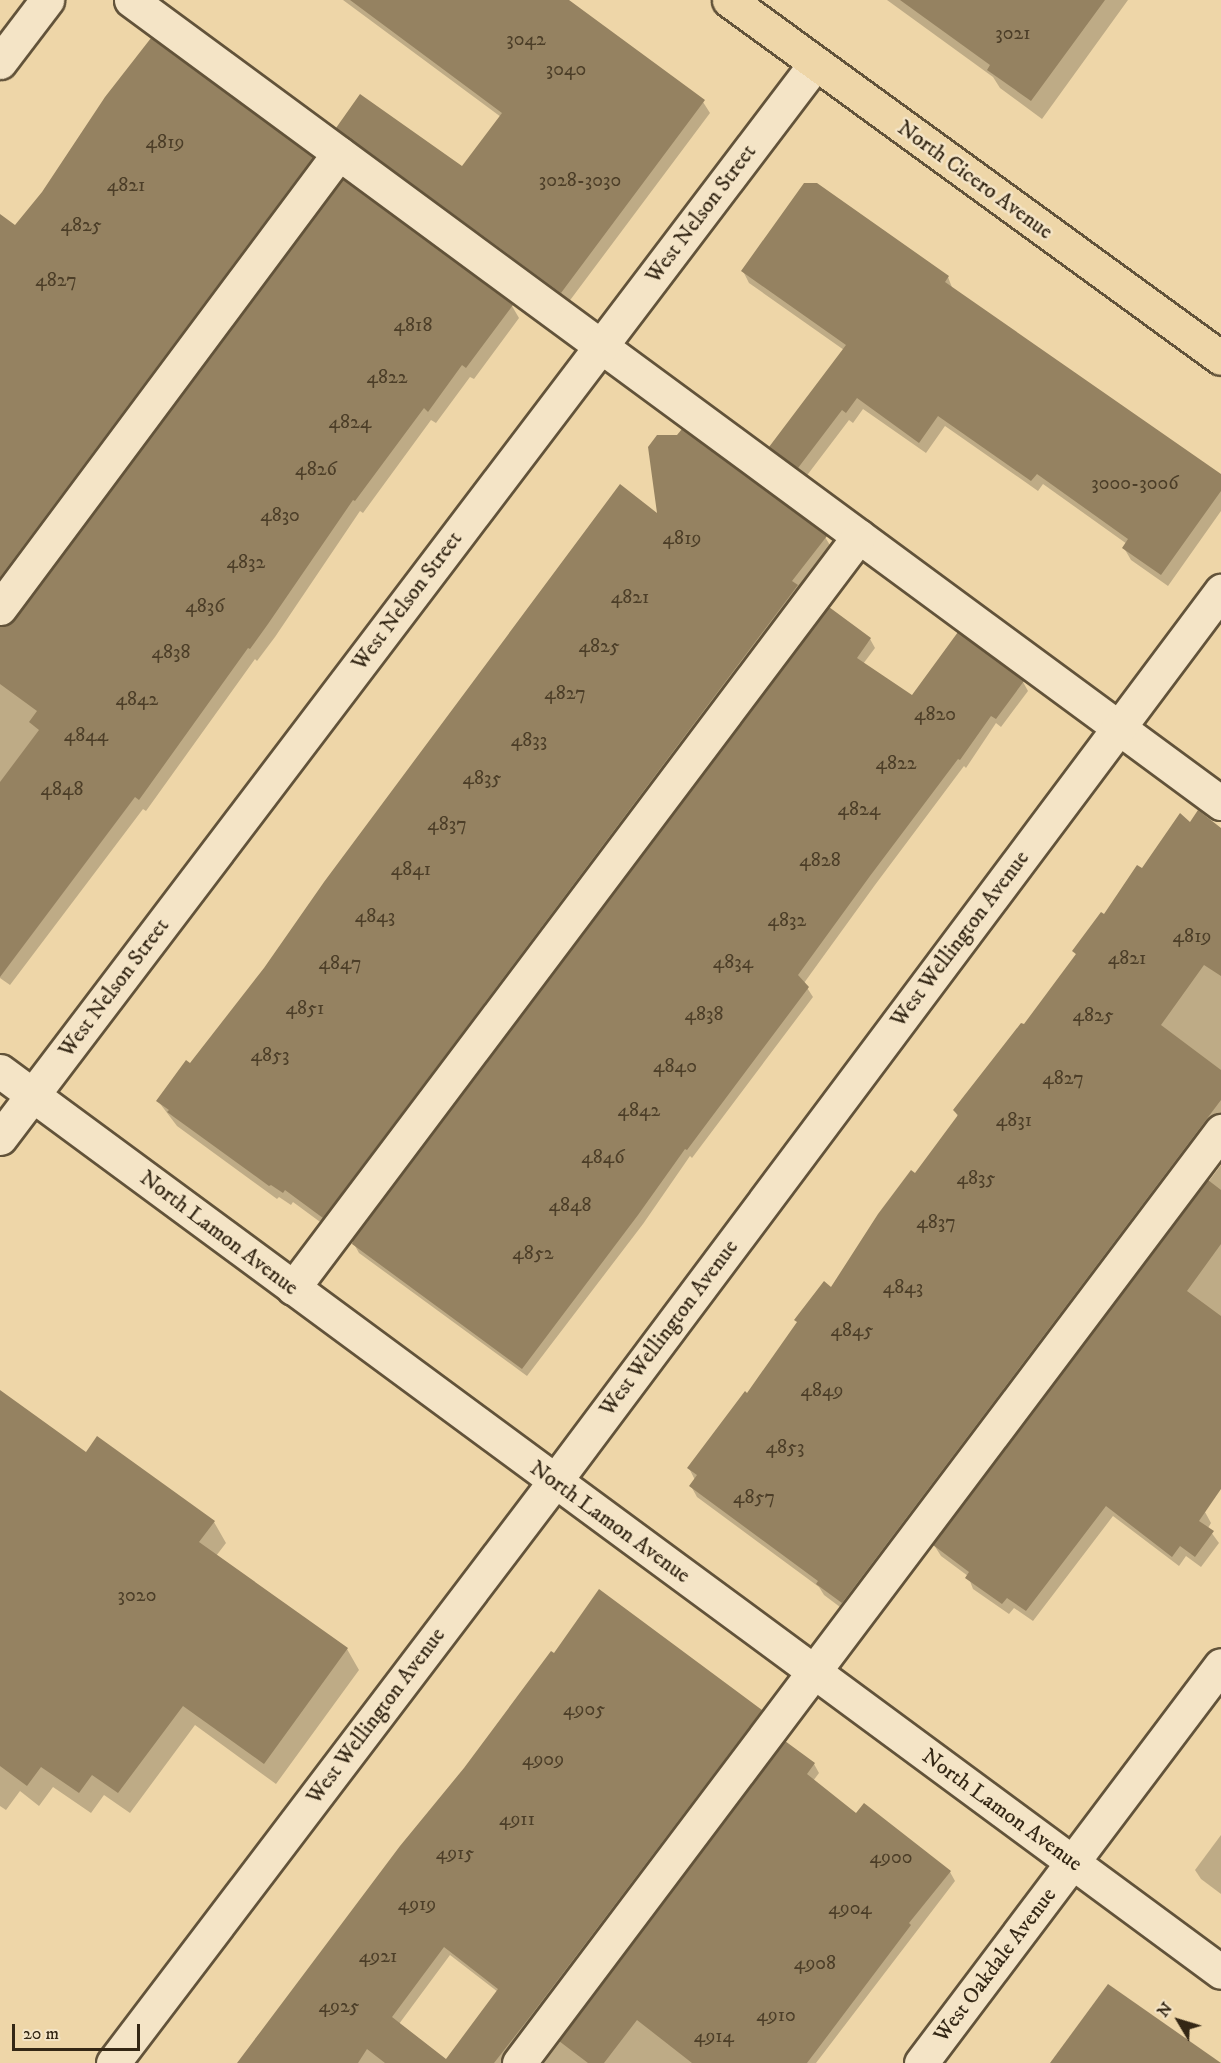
<!DOCTYPE html>
<html>
<head>
<meta charset="utf-8">
<style>
	body { margin:0 }
	#map { position:relative; width:1221px; height:2063px; overflow:hidden; background:#eed6a8; font-family:"IM FELL DW Pica",serif }
	div>[style] { position:absolute }
	.shadow>* { inset:0; background:#0003 }
	.building>* { inset:0; background:#958261 }
	.roads { filter:drop-shadow(2px 0 #62533a) drop-shadow(-2px 0 #62533a) drop-shadow(0 2px #62533a) drop-shadow(0 -2px #62533a) }
	.minor>* { height:33px; margin:-16.5px; padding:0 16.5px; transform-origin:16.5px; border-radius:16.5px; background:#f4e4c6 }
	.major>* { height:33px; margin:-16.5px; padding:0 16.5px; transform-origin:16.5px; border-radius:16.5px; background:#eed6a8 }
	span { translate:-50% -50%; white-space:nowrap; text-align:center; line-height:1.15; -webkit-text-stroke:5px #f4e4c6; paint-order:stroke }
	.number-label { font-size:20px; color:#4c3e28 }
	.number-label span { -webkit-text-stroke-width:0 }
	.street-label { font-size:22px; color:#342715 }
	.north { position:absolute; left:1149px; top:1991px; width:60px; height:60px; -webkit-text-stroke:4px #f4e4c6; paint-order:stroke; rotate:308deg; font-size:16px; font-weight:700; line-height:24px; text-align:center; color:#342715 }
	.north::after { content:''; display:block; margin:auto; width:21px; height:27px; background:#342715; clip-path:polygon(50% 0,100% 100%,50% 72%,0 100%) }
	.scale { position:absolute; left:12px; top:2024px; width:128px; height:27px; box-sizing:border-box; border:3px solid #342715; border-top:0; padding-left:8px; font-size:18px; line-height:21px; white-space:nowrap; color:#342715; -webkit-text-stroke:4px #f4e4c6; paint-order:stroke }
</style>
</head>
<body>
<div id="map">
	<div class="shadow">
		<i style="clip-path:polygon(343px 0,566px 0,703px 102px,710px 113px,568px 303px,344px 139px,338px 128px,463px 168px,501px 117px)"></i>
		<i style="clip-path:polygon(887px 0,1128px 0,1042px 119px,1000px 88px,993px 77px)"></i>
		<i style="clip-path:polygon(311px 158px,319px 171px,0 601px,0 242px,15px 227px)"></i>
		<i style="clip-path:polygon(817px 184px,948px 277px,953px 290px,1221px 476px,1221px 511px,1168px 586px,1131px 560px,1124px 548px,1127px 544px,1043px 484px,1038px 491px,945px 426px,926px 453px,863px 409px,853px 423px,849px 420px,805px 478px,777px 458px,771px 447px,844px 350px,749px 283px,743px 271px)"></i>
		<i style="clip-path:polygon(512px 306px,519px 318px,474px 379px,470px 377px,436px 423px,431px 420px,363px 513px,360px 511px,275px 637px,257px 661px,255px 659px,146px 811px,143px 809px,10px 985px,0 978px,0 645px)"></i>
		<i style="clip-path:polygon(659px 516px,825px 537px,833px 550px,331px 1230px,293px 1202px,291px 1205px,279px 1197px,277px 1199px,177px 1126px,158px 1101px,191px 1065px)"></i>
		<i style="clip-path:polygon(870px 639px,875px 648px,863px 664px,912px 697px,1023px 682px,1028px 691px,1001px 727px,996px 723px,966px 768px,964px 766px,875px 885px,804px 983px,813px 997px,692px 1158px,690px 1156px,643px 1224px,527px 1376px,359px 1253px,354px 1244px)"></i>
		<i style="clip-path:polygon(1191px 824px,1221px 829px,1221px 1124px,848px 1613px,824px 1595px,819px 1587px,697px 1497px,691px 1486px,695px 1480px,689px 1468px,831px 1289px,958px 1117px,955px 1111px,1025px 1026px,1077px 956px,1074px 951px,1142px 870px)"></i>
		<i style="clip-path:polygon(1221px 1165px,1221px 1480px,1205px 1512px,1211px 1523px,1208px 1528px,1219px 1543px,1201px 1567px,1186px 1556px,1179px 1566px,1113px 1516px,1033px 1621px,1014px 1608px,1009px 1614px,973px 1589px,968px 1576px,941px 1556px,934px 1545px)"></i>
		<i style="clip-path:polygon(0 1392px,86px 1454px,214px 1522px,226px 1543px,216px 1556px,347px 1649px,359px 1670px,276px 1784px,195px 1725px,130px 1813px,104px 1795px,91px 1813px,53px 1787px,39px 1806px,20px 1791px,6px 1810px,0 1806px)"></i>
		<i style="clip-path:polygon(evenodd,761px 1711px,766px 1720px,508px 2063px,238px 2063px,761px 1711px,450px 1955px,498px 1992px,446px 2061px,399px 2024px,450px 1955px)"></i>
		<i style="clip-path:polygon(786px 1743px,814px 1764px,819px 1773px,813px 1781px,856px 1815px,950px 1872px,955px 1881px,816px 2063px,544px 2063px)"></i>
		<i style="clip-path:polygon(1221px 1835px,1221px 1894px,1201px 1879px,1195px 1870px)"></i>
	</div>
	<div class="building">
		<i style="clip-path:polygon(350px 0,569px 0,705px 100px,561px 293px,336px 128px,360px 94px,462px 166px,502px 113px)"></i>
		<i style="clip-path:polygon(900px 0,1105px 0,1031px 101px,987px 70px,990px 65px)"></i>
		<i style="clip-path:polygon(151px 38px,313px 157px,0 577px,0 214px,15px 225px,42px 192px,105px 97px)"></i>
		<i style="clip-path:polygon(343px 179px,513px 305px,466px 368px,462px 365px,428px 412px,424px 408px,355px 501px,353px 500px,268px 624px,250px 649px,248px 648px,139px 800px,135px 797px,0 977px,0 782px,39px 730px,29px 722px,37px 711px,0 684px,0 626px,15px 619px)"></i>
		<i style="clip-path:polygon(804px 183px,817px 183px,949px 276px,945px 282px,1221px 474px,1221px 491px,1161px 575px,1122px 548px,1128px 539px,1037px 474px,1031px 481px,938px 416px,919px 443px,857px 398px,846px 413px,842px 410px,798px 468px,769px 447px,846px 345px,741px 271px)"></i>
		<i style="clip-path:polygon(682px 429px,827px 536px,792px 581px,798px 585px,323px 1218px,285px 1190px,283px 1193px,271px 1185px,269px 1186px,167px 1112px,169px 1110px,156px 1101px,186px 1060px,190px 1063px,264px 968px,324px 882px,620px 484px,657px 513px,648px 447px,657px 435px,677px 435px)"></i>
		<i style="clip-path:polygon(829px 607px,871px 638px,857px 658px,912px 695px,958px 632px,1024px 681px,996px 719px,991px 716px,960px 760px,958px 759px,870px 876px,798px 975px,809px 987px,687px 1150px,685px 1149px,638px 1215px,522px 1369px,352px 1244px,353px 1240px)"></i>
		<i style="clip-path:polygon(1198px 810px,1221px 828px,1221px 976px,1204px 965px,1161px 1025px,1221px 1070px,1221px 1100px,842px 1603px,816px 1584px,818px 1581px,689px 1486px,697px 1475px,687px 1468px,745px 1391px,747px 1393px,797px 1322px,794px 1320px,824px 1281px,831px 1287px,878px 1214px,911px 1170px,915px 1173px,958px 1115px,953px 1110px,1021px 1023px,1024px 1024px,1076px 954px,1072px 951px,1101px 912px,1104px 914px,1137px 865px,1142px 868px,1180px 813px,1190px 822px)"></i>
		<i style="clip-path:polygon(1208px 1180px,1221px 1190px,1221px 1244px,1187px 1291px,1221px 1316px,1221px 1489px,1199px 1521px,1214px 1531px,1195px 1557px,1180px 1546px,1172px 1557px,1106px 1506px,1026px 1611px,1007px 1598px,1002px 1604px,965px 1578px,969px 1572px,933px 1545px)"></i>
		<i style="clip-path:polygon(0 1390px,86px 1452px,97px 1436px,215px 1521px,199px 1542px,348px 1648px,264px 1764px,183px 1706px,118px 1793px,92px 1775px,79px 1793px,41px 1767px,27px 1786px,0 1766px)"></i>
		<i style="clip-path:polygon(evenodd,599px 1589px,762px 1710px,529px 2018px,494px 2063px,385px 2063px,367px 2049px,358px 2063px,237px 2063px,400px 1846px,464px 1768px,551px 1651px,554px 1653px,599px 1589px,444px 1947px,498px 1989px,446px 2059px,392px 2017px,444px 1947px)"></i>
		<i style="clip-path:polygon(785px 1741px,815px 1763px,807px 1774px,856px 1813px,864px 1803px,951px 1871px,909px 1923px,911px 1925px,807px 2063px,692px 2063px,637px 2020px,604px 2063px,588px 2063px,559px 2041px)"></i>
		<i style="clip-path:polygon(1108px 1984px,1221px 2063px,1050px 2063px)"></i>
	</div>
	<div class="roads">
		<div class="minor">
			<i style="left:131px;top:0;width:1354px;rotate:36.38deg"></i>
			<i style="left:0;top:62px;width:78px;rotate:-52.8deg"></i>
			<i style="left:0;top:608px;width:567px;rotate:-53.31deg"></i>
			<i style="left:0;top:1071px;width:1517px;rotate:36.42deg"></i>
			<i style="left:0;top:1138px;width:1348px;rotate:-52.81deg"></i>
			<i style="left:293px;top:1288px;width:941px;rotate:-53.03deg"></i>
			<i style="left:113px;top:2063px;width:731px;rotate:-52.79deg"></i>
			<i style="left:555px;top:1481px;width:1112px;rotate:-53.19deg"></i>
			<i style="left:519px;top:2063px;width:1167px;rotate:-53.01deg"></i>
			<i style="left:921px;top:2063px;width:498px;rotate:-53deg"></i>
		</div>
		<div class="major">
			<i style="left:729px;top:0;width:608px;rotate:36.04deg"></i>
		</div>
	</div>
	<div class="number-label">
		<span style="left:1013px;top:33px">3021</span>
		<span style="left:526px;top:39px">3042</span>
		<span style="left:566px;top:69px">3040</span>
		<span style="left:165px;top:142px">4819</span>
		<span style="left:580px;top:180px">3028-3030</span>
		<span style="left:126px;top:185px">4821</span>
		<span style="left:81px;top:225px">4825</span>
		<span style="left:56px;top:280px">4827</span>
		<span style="left:413px;top:325px">4818</span>
		<span style="left:387px;top:377px">4822</span>
		<span style="left:350px;top:422px">4824</span>
		<span style="left:316px;top:469px">4826</span>
		<span style="left:1135px;top:483px">3000-3006</span>
		<span style="left:280px;top:515px">4830</span>
		<span style="left:682px;top:538px">4819</span>
		<span style="left:246px;top:562px">4832</span>
		<span style="left:630px;top:597px">4821</span>
		<span style="left:205px;top:606px">4836</span>
		<span style="left:599px;top:646px">4825</span>
		<span style="left:171px;top:652px">4838</span>
		<span style="left:565px;top:693px">4827</span>
		<span style="left:137px;top:699px">4842</span>
		<span style="left:935px;top:714px">4820</span>
		<span style="left:86px;top:735px">4844</span>
		<span style="left:529px;top:740px">4833</span>
		<span style="left:896px;top:763px">4822</span>
		<span style="left:482px;top:778px">4835</span>
		<span style="left:62px;top:789px">4848</span>
		<span style="left:859px;top:809px">4824</span>
		<span style="left:447px;top:824px">4837</span>
		<span style="left:820px;top:860px">4828</span>
		<span style="left:411px;top:869px">4841</span>
		<span style="left:375px;top:916px">4843</span>
		<span style="left:787px;top:920px">4832</span>
		<span style="left:1192px;top:936px">4819</span>
		<span style="left:1127px;top:958px">4821</span>
		<span style="left:733px;top:962px">4834</span>
		<span style="left:340px;top:963px">4847</span>
		<span style="left:305px;top:1008px">4851</span>
		<span style="left:704px;top:1014px">4838</span>
		<span style="left:1093px;top:1015px">4825</span>
		<span style="left:270px;top:1055px">4853</span>
		<span style="left:675px;top:1066px">4840</span>
		<span style="left:1063px;top:1078px">4827</span>
		<span style="left:639px;top:1110px">4842</span>
		<span style="left:1014px;top:1120px">4831</span>
		<span style="left:603px;top:1157px">4846</span>
		<span style="left:976px;top:1178px">4835</span>
		<span style="left:570px;top:1205px">4848</span>
		<span style="left:936px;top:1222px">4837</span>
		<span style="left:533px;top:1253px">4852</span>
		<span style="left:903px;top:1287px">4843</span>
		<span style="left:852px;top:1330px">4845</span>
		<span style="left:822px;top:1390px">4849</span>
		<span style="left:785px;top:1447px">4853</span>
		<span style="left:754px;top:1497px">4857</span>
		<span style="left:137px;top:1595px">3020</span>
		<span style="left:584px;top:1709px">4905</span>
		<span style="left:543px;top:1759px">4909</span>
		<span style="left:517px;top:1819px">4911</span>
		<span style="left:455px;top:1853px">4915</span>
		<span style="left:891px;top:1857px">4900</span>
		<span style="left:417px;top:1904px">4919</span>
		<span style="left:850px;top:1908px">4904</span>
		<span style="left:378px;top:1956px">4921</span>
		<span style="left:815px;top:1963px">4908</span>
		<span style="left:339px;top:2006px">4925</span>
		<span style="left:776px;top:2015px">4910</span>
		<span style="left:714px;top:2036px">4914</span>
	</div>
	<div class="street-label">
		<span style="left:975px;top:180px;rotate:36deg">North Cicero Avenue</span>
		<span style="left:701px;top:214px;rotate:-53deg">West Nelson Street</span>
		<span style="left:407px;top:601px;rotate:-53deg">West Nelson Street</span>
		<span style="left:960px;top:939px;rotate:-53deg">West Wellington Avenue</span>
		<span style="left:114px;top:988px;rotate:-53deg">West Nelson Street</span>
		<span style="left:219px;top:1233px;rotate:37deg">North Lamon Avenue</span>
		<span style="left:669px;top:1328px;rotate:-53deg">West Wellington Avenue</span>
		<span style="left:610px;top:1522px;rotate:36deg">North Lamon Avenue</span>
		<span style="left:376px;top:1716px;rotate:-53deg">West Wellington Avenue</span>
		<span style="left:1002px;top:1810px;rotate:36deg">North Lamon Avenue</span>
		<span style="left:995px;top:1965px;rotate:-53deg">West Oakdale Avenue</span>
	</div>
	<div class="north">N</div>
	<div class="scale">20 m</div>
</div>
</body>
</html>
